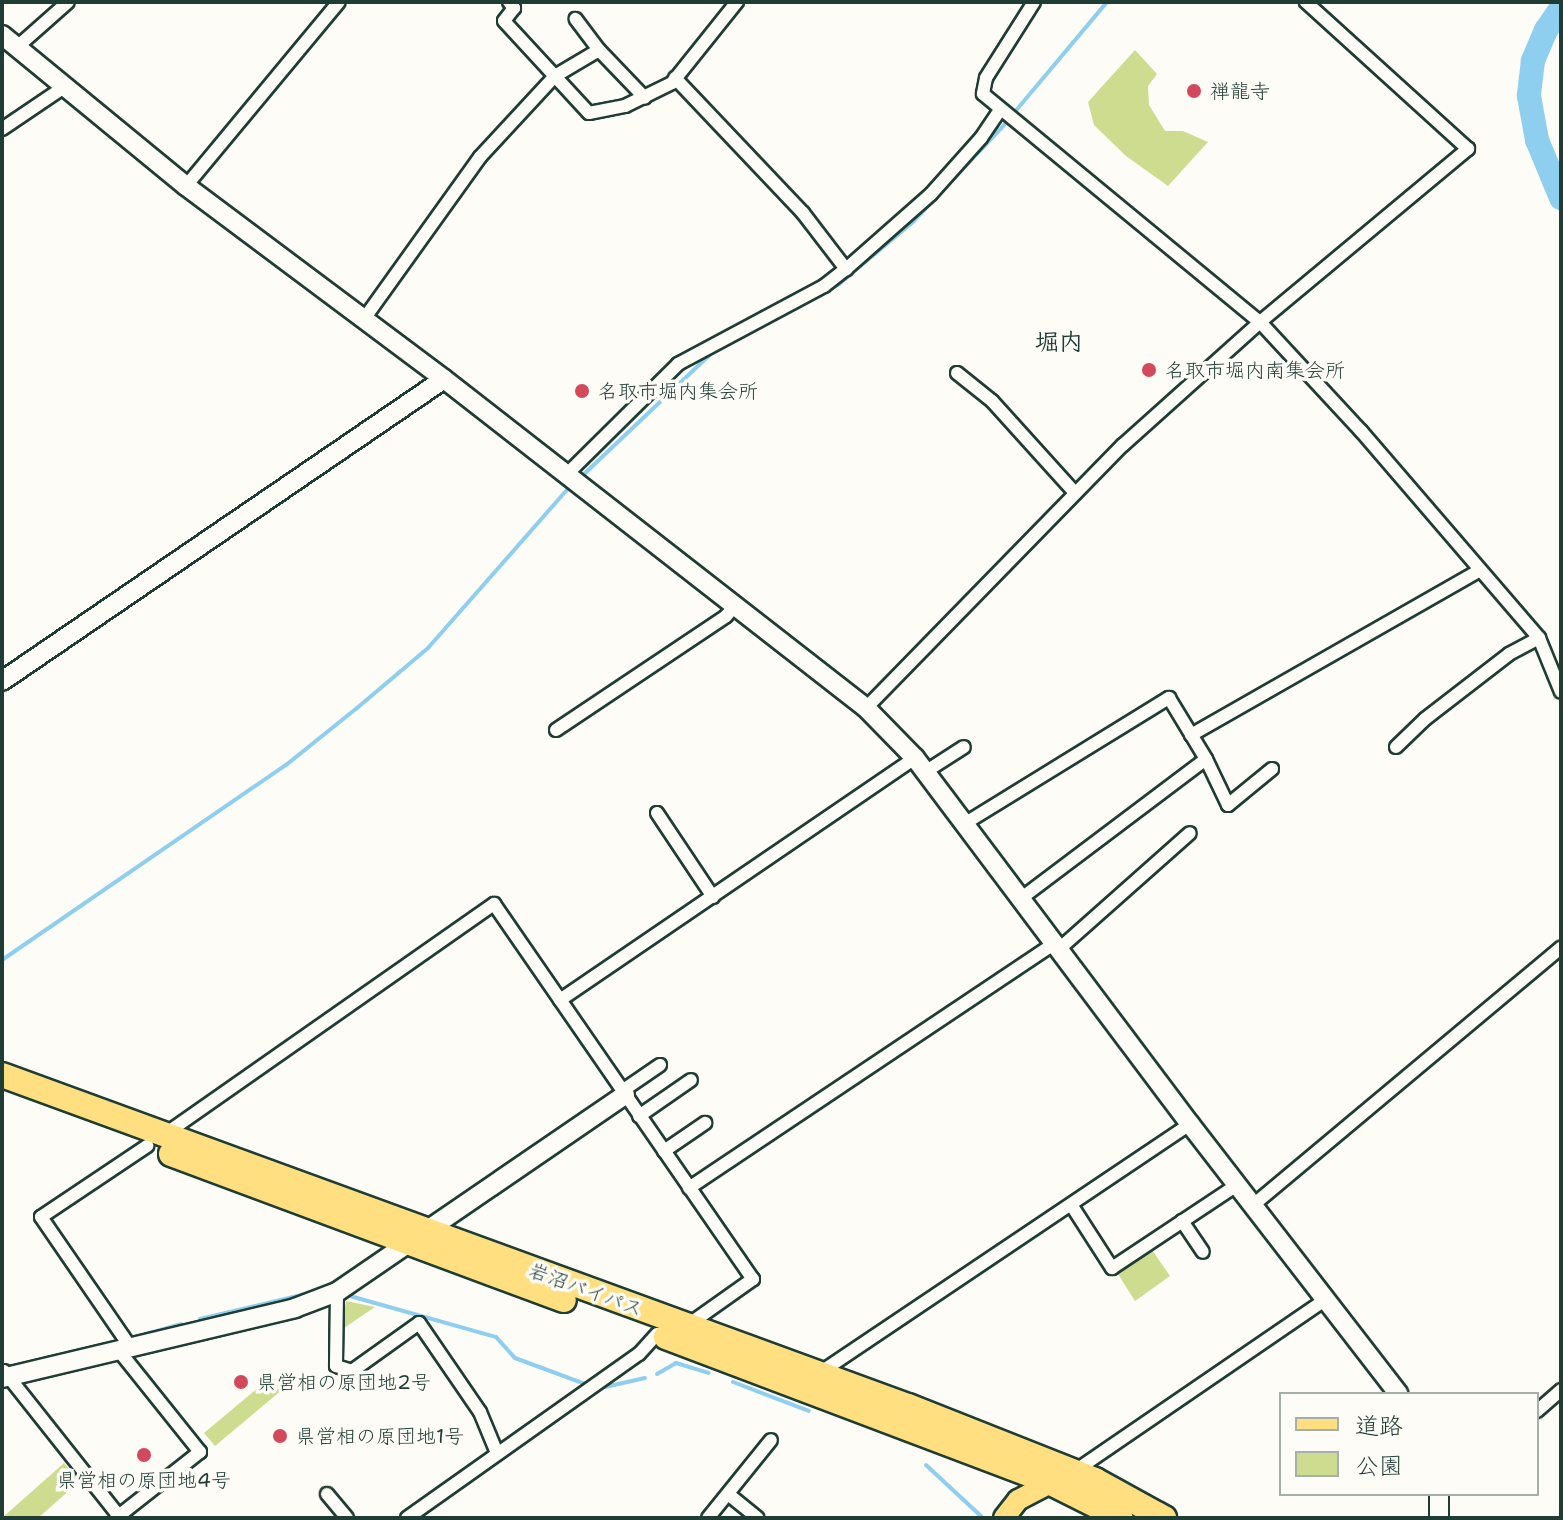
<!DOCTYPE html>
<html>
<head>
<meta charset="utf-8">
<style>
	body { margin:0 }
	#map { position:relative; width:1563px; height:1520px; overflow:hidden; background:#fdfcf7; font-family:"Shantell Sans","Klee One",sans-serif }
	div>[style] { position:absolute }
	.green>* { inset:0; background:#cedc90 }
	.stream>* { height:4px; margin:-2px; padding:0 2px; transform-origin:2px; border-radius:2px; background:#8eceef }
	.river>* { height:24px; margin:-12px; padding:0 12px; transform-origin:12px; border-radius:12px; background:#8eceef }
	.roads { filter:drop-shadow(2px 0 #1f3d34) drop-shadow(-2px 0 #1f3d34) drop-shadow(0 2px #1f3d34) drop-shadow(0 -2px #1f3d34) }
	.street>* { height:12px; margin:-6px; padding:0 6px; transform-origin:6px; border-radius:6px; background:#fdfcf7 }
	.secondary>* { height:18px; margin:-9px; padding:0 9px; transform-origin:9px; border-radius:9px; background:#fdfcf7 }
	.primary>* { height:20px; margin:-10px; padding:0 10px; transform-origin:10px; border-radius:10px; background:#ffdf80 }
	.highway>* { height:24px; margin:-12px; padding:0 12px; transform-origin:12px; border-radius:12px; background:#ffdf80 }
	.dots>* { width:22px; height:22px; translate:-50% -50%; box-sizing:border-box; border:4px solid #fdfcf7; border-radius:50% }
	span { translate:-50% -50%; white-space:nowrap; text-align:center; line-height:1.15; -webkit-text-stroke:7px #fdfcf7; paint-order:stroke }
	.poi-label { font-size:20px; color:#1f3d34 }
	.left { translate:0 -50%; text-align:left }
	.street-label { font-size:20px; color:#1f3d34 }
	.quarter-label { font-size:24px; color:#1f3d34; font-weight:700 }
	.frame { position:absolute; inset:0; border:4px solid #1f3d34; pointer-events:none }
	.legend { position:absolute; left:1279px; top:1392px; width:260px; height:104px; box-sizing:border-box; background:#fdfcf7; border:2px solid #a4b0a9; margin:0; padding:10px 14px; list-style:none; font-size:24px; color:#1f3d34 }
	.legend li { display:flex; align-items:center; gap:16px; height:40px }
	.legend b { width:40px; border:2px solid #a4b0a9 }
</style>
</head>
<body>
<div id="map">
	<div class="green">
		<i style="clip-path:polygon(1135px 50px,1157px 74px,1148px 86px,1149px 105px,1165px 131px,1183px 131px,1208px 142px,1168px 186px,1126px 156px,1094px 125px,1088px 102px)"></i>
		<i style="clip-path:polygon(1150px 1247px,1170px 1276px,1135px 1301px,1116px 1271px)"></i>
		<i style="clip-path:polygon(346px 1301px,375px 1307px,341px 1330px)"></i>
		<i style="clip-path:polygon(272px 1376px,283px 1389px,215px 1446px,204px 1433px)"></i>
		<i style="clip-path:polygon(64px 1463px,80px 1481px,38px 1518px,2px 1518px)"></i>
	</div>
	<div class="stream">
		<i style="left:740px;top:338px;width:113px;rotate:-28.6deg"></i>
		<i style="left:839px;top:284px;width:97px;rotate:-40deg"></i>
		<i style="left:913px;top:222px;width:132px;rotate:-46.8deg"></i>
		<i style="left:1003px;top:126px;width:162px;rotate:-50deg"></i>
		<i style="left:581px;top:477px;width:183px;rotate:-43.5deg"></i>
		<i style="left:2px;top:960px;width:345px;rotate:-34.5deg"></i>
		<i style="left:286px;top:765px;width:91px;rotate:-38.8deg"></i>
		<i style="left:357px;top:708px;width:93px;rotate:-40.2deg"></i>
		<i style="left:428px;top:648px;width:217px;rotate:-48.7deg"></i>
		<i style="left:350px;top:1296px;width:152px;rotate:15.7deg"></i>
		<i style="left:496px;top:1337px;width:28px;rotate:48deg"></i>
		<i style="left:515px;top:1358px;width:78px;rotate:20.3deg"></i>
		<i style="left:200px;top:1319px;width:113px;rotate:-13.3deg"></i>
		<i style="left:146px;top:1334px;width:36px;rotate:-16deg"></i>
		<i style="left:657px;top:1374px;width:22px;rotate:-30deg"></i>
		<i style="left:676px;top:1363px;width:34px;rotate:17deg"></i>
		<i style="left:733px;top:1382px;width:81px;rotate:20.9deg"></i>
		<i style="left:605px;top:1387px;width:41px;rotate:-12.7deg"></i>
		<i style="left:926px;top:1465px;width:76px;rotate:42.9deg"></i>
	</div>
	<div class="river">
		<i style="left:1561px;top:8px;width:27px;rotate:124deg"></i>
		<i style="left:1546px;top:30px;width:34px;rotate:113deg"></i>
		<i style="left:1533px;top:61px;width:35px;rotate:97deg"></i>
		<i style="left:1529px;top:96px;width:45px;rotate:79.7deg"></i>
		<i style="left:1537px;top:140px;width:63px;rotate:67.5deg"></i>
	</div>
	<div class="roads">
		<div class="street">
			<i style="left:509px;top:2px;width:8px;rotate:50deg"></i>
			<i style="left:514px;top:8px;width:16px;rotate:128deg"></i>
			<i style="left:504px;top:21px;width:125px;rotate:47.3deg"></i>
			<i style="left:589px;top:113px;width:37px;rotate:-11deg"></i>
			<i style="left:625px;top:106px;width:52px;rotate:-26.1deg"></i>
			<i style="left:672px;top:83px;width:104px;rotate:-51.3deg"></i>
			<i style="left:1034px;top:2px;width:90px;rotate:122.3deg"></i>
			<i style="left:986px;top:78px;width:16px;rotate:101deg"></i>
			<i style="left:983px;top:94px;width:359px;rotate:39.5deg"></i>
			<i style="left:1260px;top:322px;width:149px;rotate:47.2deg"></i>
			<i style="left:1361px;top:431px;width:273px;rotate:49.3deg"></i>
			<i style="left:1539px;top:638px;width:58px;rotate:67.8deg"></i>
			<i style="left:16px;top:48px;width:69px;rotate:-41.5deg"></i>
			<i style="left:599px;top:50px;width:66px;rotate:46.2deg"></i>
			<i style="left:675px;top:78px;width:186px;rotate:46.5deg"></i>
			<i style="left:803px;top:213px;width:71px;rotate:52.5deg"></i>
			<i style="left:2px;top:129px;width:75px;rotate:-34.1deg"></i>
			<i style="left:186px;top:186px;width:239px;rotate:-50.3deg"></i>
			<i style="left:364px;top:319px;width:199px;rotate:-54.4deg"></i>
			<i style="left:480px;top:157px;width:110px;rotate:-47.2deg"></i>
			<i style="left:555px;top:76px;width:51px;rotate:-30.6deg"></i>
			<i style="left:599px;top:50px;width:39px;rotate:-127deg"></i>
			<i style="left:957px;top:373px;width:45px;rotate:38.7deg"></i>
			<i style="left:992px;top:401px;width:124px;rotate:47.9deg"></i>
			<i style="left:565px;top:476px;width:159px;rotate:-44.7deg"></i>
			<i style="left:678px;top:364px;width:166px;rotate:-28.1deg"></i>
			<i style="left:824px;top:286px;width:28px;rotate:-38deg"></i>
			<i style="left:846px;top:269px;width:113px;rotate:-41.4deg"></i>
			<i style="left:931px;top:194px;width:75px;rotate:-48.2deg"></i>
			<i style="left:981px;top:138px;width:34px;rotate:-56deg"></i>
			<i style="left:866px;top:708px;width:368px;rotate:-45.7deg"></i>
			<i style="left:1123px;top:445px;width:184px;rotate:-41.9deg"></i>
			<i style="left:1260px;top:322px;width:271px;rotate:-39.8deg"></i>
			<i style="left:1468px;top:149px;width:219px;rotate:-137.8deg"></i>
			<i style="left:556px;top:730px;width:205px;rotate:-33.8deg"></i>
			<i style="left:726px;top:616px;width:12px;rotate:-48deg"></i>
			<i style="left:1191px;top:735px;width:331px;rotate:-29.7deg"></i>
			<i style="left:1396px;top:747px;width:40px;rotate:-44deg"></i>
			<i style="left:1425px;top:719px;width:106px;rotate:-37.7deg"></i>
			<i style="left:1509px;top:654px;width:34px;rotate:-28deg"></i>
			<i style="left:1206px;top:759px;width:51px;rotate:64.4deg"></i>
			<i style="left:1228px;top:805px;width:57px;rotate:-39.3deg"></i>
			<i style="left:925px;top:772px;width:46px;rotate:-32.7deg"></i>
			<i style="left:657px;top:813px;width:101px;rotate:56.3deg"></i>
			<i style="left:964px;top:824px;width:241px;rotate:-31.6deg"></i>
			<i style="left:1169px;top:698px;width:71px;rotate:58.8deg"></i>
			<i style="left:1206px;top:759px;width:233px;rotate:143deg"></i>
			<i style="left:1058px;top:950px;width:176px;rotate:-41.6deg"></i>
			<i style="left:560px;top:1000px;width:430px;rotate:-34.3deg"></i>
			<i style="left:622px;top:1091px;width:46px;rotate:-34.4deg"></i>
			<i style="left:639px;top:1116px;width:63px;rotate:-34.7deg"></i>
			<i style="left:164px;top:1135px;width:403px;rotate:-35deg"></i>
			<i style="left:494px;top:904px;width:456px;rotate:55.4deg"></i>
			<i style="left:753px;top:1279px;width:80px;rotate:144.7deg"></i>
			<i style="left:664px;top:1151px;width:50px;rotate:-34.3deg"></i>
			<i style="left:689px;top:1188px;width:439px;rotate:-33.8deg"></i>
			<i style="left:1072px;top:1206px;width:74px;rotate:57.2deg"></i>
			<i style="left:1112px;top:1268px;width:150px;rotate:-33.6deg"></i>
			<i style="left:1252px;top:1206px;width:403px;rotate:-39.9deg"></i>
			<i style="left:1182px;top:1221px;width:37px;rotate:56deg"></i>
			<i style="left:337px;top:1292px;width:74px;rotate:90.8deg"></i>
			<i style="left:336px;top:1366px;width:17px;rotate:17deg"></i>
			<i style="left:352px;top:1371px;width:82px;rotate:-35.6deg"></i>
			<i style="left:419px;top:1323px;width:108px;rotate:55.6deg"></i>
			<i style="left:480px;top:1412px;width:44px;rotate:67.5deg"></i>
			<i style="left:131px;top:1348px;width:159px;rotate:-124.5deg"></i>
			<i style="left:41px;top:1217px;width:128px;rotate:-33.8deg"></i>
			<i style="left:4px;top:1371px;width:185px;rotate:51.6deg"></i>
			<i style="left:818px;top:1374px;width:448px;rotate:-33.9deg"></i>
			<i style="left:1537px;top:1411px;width:32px;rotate:-41deg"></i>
			<i style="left:1075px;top:1471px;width:304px;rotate:-34.4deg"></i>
			<i style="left:327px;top:1494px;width:31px;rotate:50deg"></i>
			<i style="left:728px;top:1494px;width:38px;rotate:39deg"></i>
			<i style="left:116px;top:1518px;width:107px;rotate:-38.2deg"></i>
			<i style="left:200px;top:1452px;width:129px;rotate:-128.7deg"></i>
			<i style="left:407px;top:1518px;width:284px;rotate:-35.3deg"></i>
			<i style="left:639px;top:1354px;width:27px;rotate:-48deg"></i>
			<i style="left:708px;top:1518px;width:100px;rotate:-51.1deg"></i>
		</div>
		<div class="secondary">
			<i style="left:2px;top:35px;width:238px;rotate:39.4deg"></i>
			<i style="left:186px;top:186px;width:322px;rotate:36.8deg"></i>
			<i style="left:444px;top:379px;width:535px;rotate:37.94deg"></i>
			<i style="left:866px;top:708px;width:70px;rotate:45.6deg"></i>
			<i style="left:915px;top:758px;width:458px;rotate:53.1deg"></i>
			<i style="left:1190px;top:1124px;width:341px;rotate:52.3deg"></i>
			<i style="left:2px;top:681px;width:535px;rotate:-34.34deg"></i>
			<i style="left:2px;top:1378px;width:301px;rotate:-13.4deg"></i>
			<i style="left:295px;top:1308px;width:45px;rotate:-20.9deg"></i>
			<i style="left:337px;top:1292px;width:349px;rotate:-34.4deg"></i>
			<i style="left:1439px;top:1518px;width:24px;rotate:-90deg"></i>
		</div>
		<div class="primary">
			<i style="left:1004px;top:1518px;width:23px;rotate:-52deg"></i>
			<i style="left:1018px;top:1500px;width:45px;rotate:-27.7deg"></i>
		</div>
		<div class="highway">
			<i style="left:2px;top:1075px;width:965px;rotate:20.07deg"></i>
			<i style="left:908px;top:1406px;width:201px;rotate:21.6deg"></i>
			<i style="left:1095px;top:1480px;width:79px;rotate:28.8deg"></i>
			<i style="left:171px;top:1154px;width:419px;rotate:20.4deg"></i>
			<i style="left:666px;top:1337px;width:410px;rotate:20.7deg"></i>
			<i style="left:1049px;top:1482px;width:80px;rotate:26.6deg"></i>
		</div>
	</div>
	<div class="dots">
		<i style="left:1194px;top:91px;background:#d1495b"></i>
		<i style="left:1149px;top:370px;background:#d1495b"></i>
		<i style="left:582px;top:391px;background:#d1495b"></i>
		<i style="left:241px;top:1382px;background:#d1495b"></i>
		<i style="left:280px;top:1436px;background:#d1495b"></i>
		<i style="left:144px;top:1455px;background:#d1495b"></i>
	</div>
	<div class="poi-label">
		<span class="left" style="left:1210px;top:91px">禅龍寺</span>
		<span class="left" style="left:1165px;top:370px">名取市堀内南集会所</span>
		<span class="left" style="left:598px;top:391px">名取市堀内集会所</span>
		<span class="left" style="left:257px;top:1382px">県営相の原団地2号</span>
		<span class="left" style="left:296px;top:1436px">県営相の原団地1号</span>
		<span style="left:144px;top:1480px">県営相の原団地4号</span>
	</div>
	<div class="street-label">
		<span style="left:586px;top:1290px;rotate:20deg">岩沼バイパス</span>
	</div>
	<div class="quarter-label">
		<span style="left:1059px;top:343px">堀内</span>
	</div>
	<div class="frame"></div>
	<ul class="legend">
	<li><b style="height:10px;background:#ffdf80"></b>道路</li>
	<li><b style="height:22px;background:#cedc90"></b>公園</li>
	</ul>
</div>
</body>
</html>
